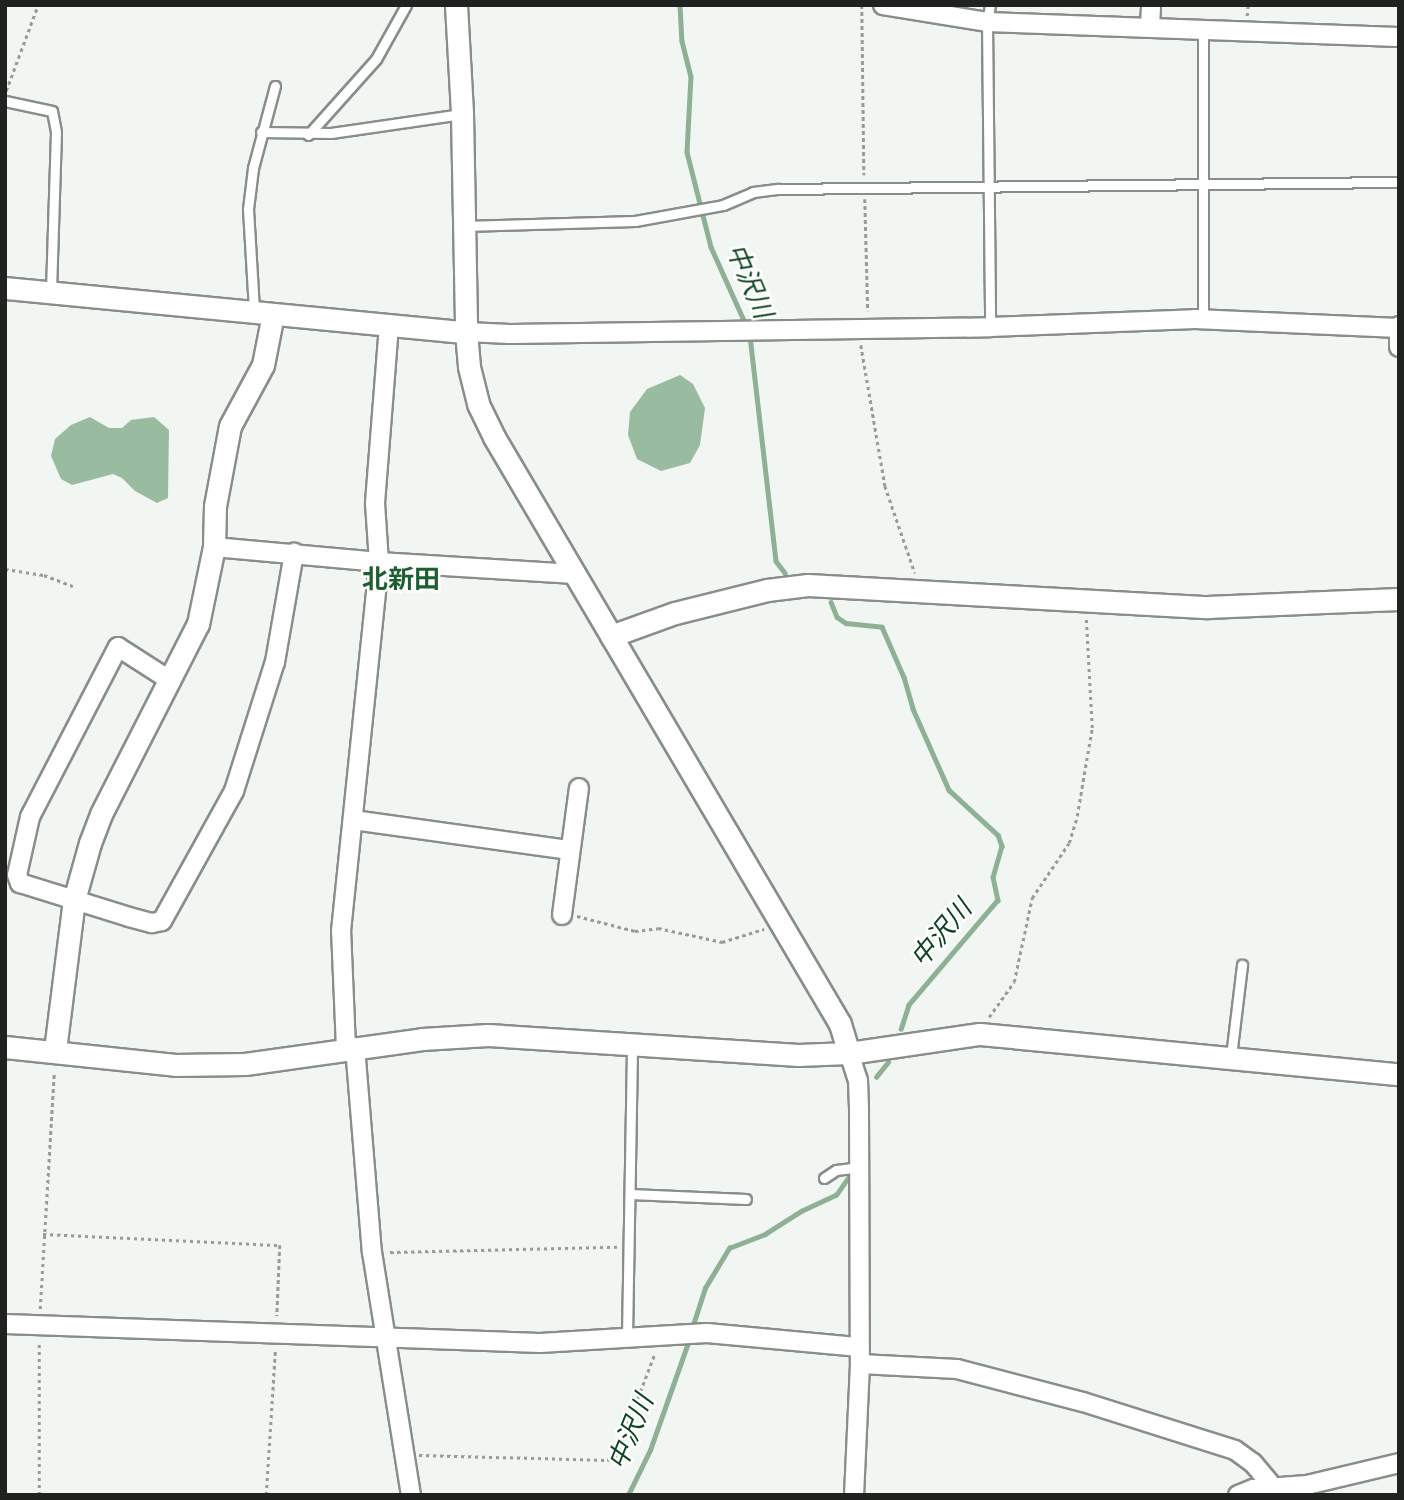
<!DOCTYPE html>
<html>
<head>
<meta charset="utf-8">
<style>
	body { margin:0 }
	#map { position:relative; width:1404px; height:1500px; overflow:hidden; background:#f1f6f2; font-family:Overpass,"Noto Sans JP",sans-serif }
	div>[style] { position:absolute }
	.forest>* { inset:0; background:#99bb9f }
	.stream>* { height:4.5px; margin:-2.25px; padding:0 2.25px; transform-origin:2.25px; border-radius:2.25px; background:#8eb094 }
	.path>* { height:2.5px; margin-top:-1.25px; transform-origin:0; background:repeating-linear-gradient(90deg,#989b98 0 3.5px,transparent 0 7px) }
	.roads { filter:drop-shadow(2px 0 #898e8a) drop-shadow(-2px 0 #898e8a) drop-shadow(0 2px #898e8a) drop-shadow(0 -2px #898e8a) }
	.service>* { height:9px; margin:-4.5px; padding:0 4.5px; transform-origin:4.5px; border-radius:4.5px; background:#fff }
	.minor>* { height:18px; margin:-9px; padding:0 9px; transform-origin:9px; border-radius:9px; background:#fff }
	.tertiary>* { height:21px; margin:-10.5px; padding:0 10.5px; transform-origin:10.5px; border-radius:10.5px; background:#fff }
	span { translate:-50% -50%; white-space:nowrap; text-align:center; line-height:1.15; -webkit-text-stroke:5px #fff; paint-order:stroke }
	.water-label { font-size:26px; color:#0d441f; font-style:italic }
	.neighbourhood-label { font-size:26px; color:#1d5f31; font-weight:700 }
	.frame { position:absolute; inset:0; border:7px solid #202220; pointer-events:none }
</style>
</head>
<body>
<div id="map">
	<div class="forest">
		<i style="clip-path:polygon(680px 375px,693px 384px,705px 408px,700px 445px,690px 463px,661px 471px,637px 459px,628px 435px,630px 412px,647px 389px)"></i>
		<i style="clip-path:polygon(90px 417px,109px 428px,122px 428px,131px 420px,154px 417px,169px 430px,168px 498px,157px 503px,135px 491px,122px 478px,113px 474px,72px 485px,61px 479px,51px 456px,55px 439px,71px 425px)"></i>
	</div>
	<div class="stream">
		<i style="left:680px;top:5px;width:36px;rotate:87deg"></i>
		<i style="left:682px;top:41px;width:36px;rotate:76deg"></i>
		<i style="left:691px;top:76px;width:76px;rotate:93deg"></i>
		<i style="left:687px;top:152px;width:98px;rotate:75.8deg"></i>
		<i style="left:711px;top:247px;width:85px;rotate:65.8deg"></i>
		<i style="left:750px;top:336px;width:226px;rotate:83.4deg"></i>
		<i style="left:776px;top:561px;width:15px;rotate:53deg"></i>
		<i style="left:831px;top:602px;width:16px;rotate:68deg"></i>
		<i style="left:837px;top:617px;width:11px;rotate:34deg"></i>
		<i style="left:846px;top:623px;width:36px;rotate:6deg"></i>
		<i style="left:882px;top:627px;width:55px;rotate:66.3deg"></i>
		<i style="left:904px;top:677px;width:33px;rotate:74deg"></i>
		<i style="left:913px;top:709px;width:89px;rotate:66deg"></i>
		<i style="left:949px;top:790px;width:67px;rotate:42.6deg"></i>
		<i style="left:998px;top:835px;width:12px;rotate:70deg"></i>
		<i style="left:1002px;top:846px;width:32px;rotate:106deg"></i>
		<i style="left:993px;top:877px;width:24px;rotate:78deg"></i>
		<i style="left:998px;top:900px;width:138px;rotate:130.3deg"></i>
		<i style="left:909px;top:1005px;width:25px;rotate:108deg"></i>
		<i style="left:876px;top:1077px;width:19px;rotate:-51deg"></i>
		<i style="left:692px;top:1328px;width:42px;rotate:-72deg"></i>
		<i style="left:705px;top:1288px;width:47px;rotate:-59deg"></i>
		<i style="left:729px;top:1248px;width:39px;rotate:-21deg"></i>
		<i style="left:765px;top:1234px;width:43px;rotate:-32.6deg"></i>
		<i style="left:801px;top:1211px;width:38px;rotate:-25deg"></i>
		<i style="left:836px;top:1195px;width:24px;rotate:-55deg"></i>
		<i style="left:628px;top:1495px;width:50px;rotate:-63.9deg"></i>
		<i style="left:650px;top:1450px;width:117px;rotate:-70.5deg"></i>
	</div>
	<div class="path">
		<i style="left:862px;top:5px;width:170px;rotate:89.3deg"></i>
		<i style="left:1247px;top:16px;width:11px;rotate:-85deg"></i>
		<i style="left:6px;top:91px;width:92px;rotate:-69.6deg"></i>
		<i style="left:865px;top:199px;width:112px;rotate:88.5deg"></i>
		<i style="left:861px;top:345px;width:143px;rotate:80.3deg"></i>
		<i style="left:885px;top:486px;width:92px;rotate:71deg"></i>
		<i style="left:5px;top:569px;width:39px;rotate:9deg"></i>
		<i style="left:44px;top:575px;width:31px;rotate:21deg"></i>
		<i style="left:577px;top:916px;width:60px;rotate:14.5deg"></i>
		<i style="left:635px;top:931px;width:23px;rotate:-7deg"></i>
		<i style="left:658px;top:928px;width:66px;rotate:12.3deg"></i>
		<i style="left:722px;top:942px;width:44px;rotate:-17.2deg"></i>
		<i style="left:989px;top:1017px;width:43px;rotate:-54.5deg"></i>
		<i style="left:1014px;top:982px;width:86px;rotate:-77.9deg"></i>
		<i style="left:1032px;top:898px;width:66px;rotate:-56.1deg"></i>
		<i style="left:1069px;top:843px;width:28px;rotate:-73deg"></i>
		<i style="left:1077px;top:816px;width:89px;rotate:-80.3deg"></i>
		<i style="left:1092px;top:728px;width:110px;rotate:-93.1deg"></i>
		<i style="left:43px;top:1234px;width:237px;rotate:2.7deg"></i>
		<i style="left:280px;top:1245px;width:71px;rotate:92.4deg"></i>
		<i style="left:390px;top:1252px;width:227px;rotate:-1.3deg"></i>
		<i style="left:40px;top:1309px;width:237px;rotate:-86.6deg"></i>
		<i style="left:419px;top:1455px;width:188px;rotate:1.5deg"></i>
		<i style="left:607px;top:1460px;width:9px;rotate:-21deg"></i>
		<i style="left:615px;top:1457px;width:111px;rotate:-69deg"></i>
		<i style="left:39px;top:1495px;width:154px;rotate:-90deg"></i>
		<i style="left:266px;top:1495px;width:144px;rotate:-86.4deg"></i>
	</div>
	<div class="roads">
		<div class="service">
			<i style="left:990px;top:5px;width:17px;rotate:100deg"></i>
			<i style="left:987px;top:22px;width:305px;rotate:89.4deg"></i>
			<i style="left:1203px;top:29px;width:290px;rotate:90deg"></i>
			<i style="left:5px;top:101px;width:48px;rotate:12deg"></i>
			<i style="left:52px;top:111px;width:21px;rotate:79deg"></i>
			<i style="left:56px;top:132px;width:160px;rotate:91.8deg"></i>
			<i style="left:261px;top:132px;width:70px;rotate:0.8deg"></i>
			<i style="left:331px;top:133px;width:132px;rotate:-8.3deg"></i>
			<i style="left:308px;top:135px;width:102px;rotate:-48.2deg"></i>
			<i style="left:376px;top:59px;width:62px;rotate:-60.9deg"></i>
			<i style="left:464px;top:226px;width:171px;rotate:-1.7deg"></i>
			<i style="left:635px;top:221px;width:89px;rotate:-10.3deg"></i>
			<i style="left:723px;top:205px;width:33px;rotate:-23deg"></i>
			<i style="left:753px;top:192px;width:26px;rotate:-7deg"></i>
			<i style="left:779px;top:189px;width:620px;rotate:-0.65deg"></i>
			<i style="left:254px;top:310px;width:101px;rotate:-93.4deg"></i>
			<i style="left:248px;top:209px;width:41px;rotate:-83deg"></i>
			<i style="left:253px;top:168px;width:85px;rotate:-75deg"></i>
			<i style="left:1231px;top:1056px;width:92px;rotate:-83.1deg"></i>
			<i style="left:824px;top:1178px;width:14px;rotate:-34deg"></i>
			<i style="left:836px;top:1170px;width:23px;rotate:-7deg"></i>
			<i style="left:630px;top:1194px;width:116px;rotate:2.5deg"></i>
			<i style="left:627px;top:1336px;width:291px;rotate:-89deg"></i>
		</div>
		<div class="minor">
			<i style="left:883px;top:5px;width:105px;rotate:9.3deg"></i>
			<i style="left:987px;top:22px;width:412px;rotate:2.1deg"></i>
			<i style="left:1150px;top:26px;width:21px;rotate:-87deg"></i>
			<i style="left:1399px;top:326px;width:21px;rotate:90deg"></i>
			<i style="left:466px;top:332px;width:44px;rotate:2.6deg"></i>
			<i style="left:510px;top:334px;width:480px;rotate:-0.8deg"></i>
			<i style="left:990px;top:327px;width:205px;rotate:-2.2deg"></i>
			<i style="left:1195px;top:319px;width:204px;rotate:2.5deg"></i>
			<i style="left:214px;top:547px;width:166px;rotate:5.2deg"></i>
			<i style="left:379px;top:562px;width:196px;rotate:3.5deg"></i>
			<i style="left:171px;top:681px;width:63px;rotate:-147.3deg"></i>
			<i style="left:118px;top:647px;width:191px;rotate:117.4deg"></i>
			<i style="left:30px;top:817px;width:59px;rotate:102.6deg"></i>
			<i style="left:17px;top:875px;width:9px;rotate:69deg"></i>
			<i style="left:20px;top:883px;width:114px;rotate:17.3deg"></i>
			<i style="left:129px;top:917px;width:24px;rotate:15deg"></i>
			<i style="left:152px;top:923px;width:10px;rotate:-11deg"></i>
			<i style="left:162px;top:921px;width:149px;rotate:-61deg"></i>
			<i style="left:234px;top:791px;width:135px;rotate:-72.4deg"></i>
			<i style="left:275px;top:662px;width:111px;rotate:-80.1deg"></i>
			<i style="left:353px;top:820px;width:219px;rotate:7.9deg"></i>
			<i style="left:562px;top:915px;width:128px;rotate:-82.4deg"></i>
			<i style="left:355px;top:1047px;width:206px;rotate:85.3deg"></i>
			<i style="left:372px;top:1252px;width:246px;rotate:80.9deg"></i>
			<i style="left:346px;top:1048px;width:117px;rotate:-92.4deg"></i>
			<i style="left:341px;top:931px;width:371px;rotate:-84.1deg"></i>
			<i style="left:379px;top:562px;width:59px;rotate:-93.9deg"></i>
			<i style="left:375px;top:503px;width:179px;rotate:-85.5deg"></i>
			<i style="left:849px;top:1053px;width:28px;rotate:72deg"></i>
			<i style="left:858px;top:1080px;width:31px;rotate:88deg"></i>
			<i style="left:859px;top:1111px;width:253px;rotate:89.8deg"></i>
			<i style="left:860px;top:1364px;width:131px;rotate:92.6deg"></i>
			<i style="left:5px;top:1324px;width:535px;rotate:2.03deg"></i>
			<i style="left:540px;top:1343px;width:167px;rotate:-3.4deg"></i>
			<i style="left:707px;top:1333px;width:153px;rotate:5.3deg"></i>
			<i style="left:860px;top:1364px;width:97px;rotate:3deg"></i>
			<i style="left:957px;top:1369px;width:130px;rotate:14.7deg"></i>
			<i style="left:1083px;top:1402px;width:159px;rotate:17.5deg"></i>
			<i style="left:1235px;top:1450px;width:22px;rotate:36deg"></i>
			<i style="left:1253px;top:1463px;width:31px;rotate:50deg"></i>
			<i style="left:1238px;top:1495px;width:16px;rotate:-22deg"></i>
			<i style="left:1253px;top:1489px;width:54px;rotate:-4.2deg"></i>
			<i style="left:1307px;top:1485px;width:95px;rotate:-13.4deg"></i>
		</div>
		<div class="tertiary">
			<i style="left:456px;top:5px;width:109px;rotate:86.8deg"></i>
			<i style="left:462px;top:114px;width:218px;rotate:88.9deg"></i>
			<i style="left:466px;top:332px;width:35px;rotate:85deg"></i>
			<i style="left:469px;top:367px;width:38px;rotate:76deg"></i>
			<i style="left:478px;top:404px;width:37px;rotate:64deg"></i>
			<i style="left:494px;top:437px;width:681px;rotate:59.48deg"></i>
			<i style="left:840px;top:1024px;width:30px;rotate:73deg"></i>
			<i style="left:5px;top:288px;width:463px;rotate:5.5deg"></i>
			<i style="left:611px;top:636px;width:68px;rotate:-19.8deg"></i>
			<i style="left:675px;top:613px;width:95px;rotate:-14deg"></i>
			<i style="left:767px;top:590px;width:41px;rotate:-7deg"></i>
			<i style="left:808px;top:585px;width:400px;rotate:3.2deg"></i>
			<i style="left:1207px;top:607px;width:192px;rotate:-2.4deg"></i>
			<i style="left:5px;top:1047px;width:171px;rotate:6deg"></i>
			<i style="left:175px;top:1065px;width:70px;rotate:-0.8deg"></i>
			<i style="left:245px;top:1064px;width:179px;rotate:-8deg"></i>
			<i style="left:422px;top:1039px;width:66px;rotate:-3.5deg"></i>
			<i style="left:488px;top:1035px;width:311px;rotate:3.7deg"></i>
			<i style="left:798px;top:1055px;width:51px;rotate:-2.2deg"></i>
			<i style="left:849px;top:1053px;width:132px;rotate:-8.3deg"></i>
			<i style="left:980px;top:1034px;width:421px;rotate:5.5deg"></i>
			<i style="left:55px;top:1050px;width:151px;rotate:-82.8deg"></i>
			<i style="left:74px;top:900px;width:59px;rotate:-74.3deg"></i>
			<i style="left:90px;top:843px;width:31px;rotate:-69deg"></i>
			<i style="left:101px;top:814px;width:213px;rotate:-63deg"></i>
			<i style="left:198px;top:624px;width:79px;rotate:-78.3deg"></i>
			<i style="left:214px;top:547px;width:41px;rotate:-88.6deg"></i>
			<i style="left:215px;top:506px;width:81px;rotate:-79.4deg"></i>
			<i style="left:230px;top:426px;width:69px;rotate:-61.6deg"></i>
			<i style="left:263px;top:365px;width:52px;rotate:-78.9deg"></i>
		</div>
	</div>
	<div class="water-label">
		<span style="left:747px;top:282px;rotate:67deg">中沢川</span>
		<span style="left:943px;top:935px;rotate:-50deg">中沢川</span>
		<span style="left:633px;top:1433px;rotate:-68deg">中沢川</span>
	</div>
	<div class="neighbourhood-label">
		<span style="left:401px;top:582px">北新田</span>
	</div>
	<div class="frame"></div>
</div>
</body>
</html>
